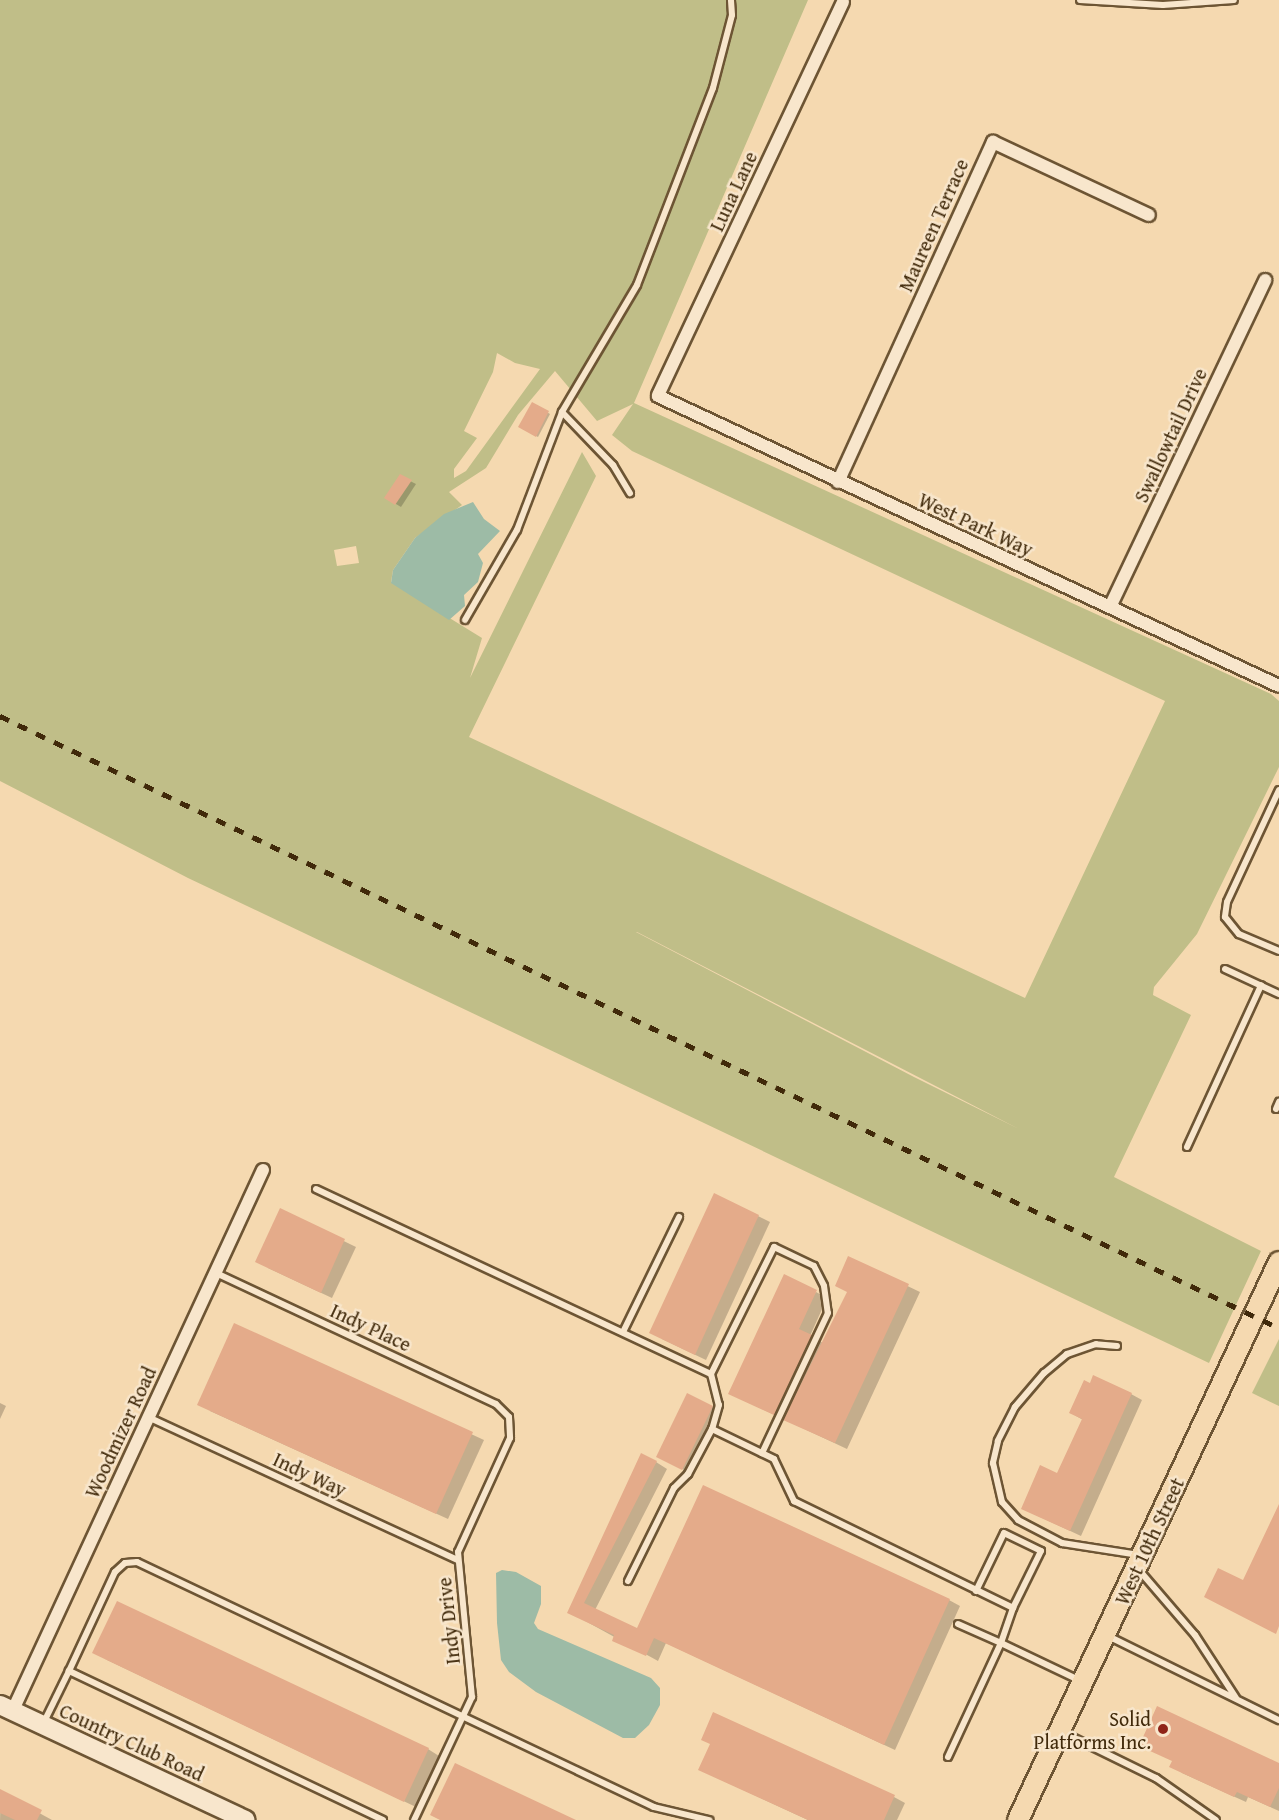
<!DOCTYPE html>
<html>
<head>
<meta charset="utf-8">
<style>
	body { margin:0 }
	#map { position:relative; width:1279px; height:1820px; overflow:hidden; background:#f5d9b0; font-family:"Gentium Book Plus",serif }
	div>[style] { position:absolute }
	.green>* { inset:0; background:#c0be88 }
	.water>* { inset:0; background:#9dbba6 }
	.shadow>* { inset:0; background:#0003 }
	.building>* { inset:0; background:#e4ab8a }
	.roads { filter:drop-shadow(2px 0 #6d5534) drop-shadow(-2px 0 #6d5534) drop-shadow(0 2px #6d5534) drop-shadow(0 -2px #6d5534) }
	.service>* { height:6px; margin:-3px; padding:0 3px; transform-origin:3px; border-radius:3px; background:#f8e6cc }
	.minor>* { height:12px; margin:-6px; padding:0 6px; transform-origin:6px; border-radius:6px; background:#f8e6cc }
	.secondary>* { height:18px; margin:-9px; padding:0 9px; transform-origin:9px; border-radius:9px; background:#f8e6cc }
	.primary>* { height:20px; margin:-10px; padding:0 10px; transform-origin:10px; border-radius:10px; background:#f5d9b0 }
	.rail>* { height:4.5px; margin-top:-2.25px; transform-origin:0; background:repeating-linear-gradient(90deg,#40290a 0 10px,transparent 0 20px) }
	.dots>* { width:16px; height:16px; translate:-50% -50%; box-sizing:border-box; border:3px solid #f8e6cc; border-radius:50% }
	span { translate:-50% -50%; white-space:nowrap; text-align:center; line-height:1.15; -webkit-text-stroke:5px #f8e6cc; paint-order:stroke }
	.street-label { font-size:20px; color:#40290a }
	.poi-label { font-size:20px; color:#40290a }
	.right { translate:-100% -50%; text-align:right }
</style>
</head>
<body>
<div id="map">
	<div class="green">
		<i style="clip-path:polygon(evenodd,0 0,808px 0,634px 403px,1271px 694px,1279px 701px,1279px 767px,1197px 934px,1154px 987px,1153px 995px,1191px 1015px,1114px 1177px,1261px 1251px,1209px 1363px,188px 878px,0 781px,0 0,497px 353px,515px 363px,540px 369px,466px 471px,454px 478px,454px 469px,477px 438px,464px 431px,493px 372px,497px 353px,0 0,555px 371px,597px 421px,633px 404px,612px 435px,632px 451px,1165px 701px,1025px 998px,469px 737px,596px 476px,582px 452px,470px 678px,482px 638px,391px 582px,393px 570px,415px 538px,462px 505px,449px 492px,486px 468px,518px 415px,555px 371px,0 0,356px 546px,359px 563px,337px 566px,334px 550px,356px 546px,0 0,636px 932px,637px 932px,1023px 1131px,914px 1077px,636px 932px)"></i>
		<i style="clip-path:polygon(1279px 1339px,1279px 1406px,1252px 1393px)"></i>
	</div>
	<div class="water">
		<i style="clip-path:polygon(473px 502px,484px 519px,500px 531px,478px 554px,483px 563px,478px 582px,464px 595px,465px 606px,449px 620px,391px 583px,393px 570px,415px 538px,444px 514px)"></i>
		<i style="clip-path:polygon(502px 1570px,516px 1572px,541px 1586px,541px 1604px,534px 1623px,538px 1629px,651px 1678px,660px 1688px,660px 1705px,649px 1725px,635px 1738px,623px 1738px,536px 1692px,509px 1672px,501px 1660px,497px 1623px,496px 1573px)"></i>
	</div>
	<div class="shadow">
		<i style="clip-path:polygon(533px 404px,550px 414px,538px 437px,520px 427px)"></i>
		<i style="clip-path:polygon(400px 476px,416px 484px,401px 507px,386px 498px)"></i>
		<i style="clip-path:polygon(715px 1195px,770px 1222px,706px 1360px,662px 1339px)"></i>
		<i style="clip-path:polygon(280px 1210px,356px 1247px,332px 1298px,268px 1268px)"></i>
		<i style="clip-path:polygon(849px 1258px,920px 1292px,847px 1449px,741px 1399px,816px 1292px,827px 1298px,810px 1336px,823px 1343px,849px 1292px)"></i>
		<i style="clip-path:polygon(235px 1325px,484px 1440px,448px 1519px,210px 1411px)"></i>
		<i style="clip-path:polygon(1131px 1394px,1142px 1400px,1081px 1536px,1023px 1509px,1058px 1475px,1083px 1420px,1071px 1413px)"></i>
		<i style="clip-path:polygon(0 1403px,6px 1406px,0 1419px)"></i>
		<i style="clip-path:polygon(712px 1407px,720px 1412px,690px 1473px,666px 1461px)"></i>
		<i style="clip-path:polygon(656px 1462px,667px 1469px,595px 1610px,638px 1630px,949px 1600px,960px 1606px,895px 1750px,666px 1643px,658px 1661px,569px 1612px)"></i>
		<i style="clip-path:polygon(105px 1659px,428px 1749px,439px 1756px,416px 1807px)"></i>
		<i style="clip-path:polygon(1173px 1762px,1279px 1765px,1279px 1811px,1248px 1797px,1246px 1802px,1182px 1773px)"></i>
		<i style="clip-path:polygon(711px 1775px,894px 1797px,905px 1803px,897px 1820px,808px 1820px)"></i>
		<i style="clip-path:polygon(1px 1792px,52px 1820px,0 1820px)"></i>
	</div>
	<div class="building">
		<i style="clip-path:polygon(532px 402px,549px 411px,536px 437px,518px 427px)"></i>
		<i style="clip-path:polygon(400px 474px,412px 480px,395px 505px,384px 498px)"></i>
		<i style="clip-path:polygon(714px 1193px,759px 1215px,695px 1355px,649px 1333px)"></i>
		<i style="clip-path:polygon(280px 1208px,345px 1239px,321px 1293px,255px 1262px)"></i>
		<i style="clip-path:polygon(848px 1256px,909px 1284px,835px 1443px,783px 1420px,847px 1292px,835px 1286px)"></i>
		<i style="clip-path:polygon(784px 1274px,817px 1290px,799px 1329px,812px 1335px,774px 1415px,728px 1394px)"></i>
		<i style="clip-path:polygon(234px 1323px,473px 1432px,436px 1514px,197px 1405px)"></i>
		<i style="clip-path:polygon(1093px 1375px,1132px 1393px,1070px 1531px,1021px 1509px,1040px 1465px,1057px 1473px,1082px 1419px,1069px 1413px,1084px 1380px,1090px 1383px)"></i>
		<i style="clip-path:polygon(687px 1393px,713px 1406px,682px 1470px,656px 1457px)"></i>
		<i style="clip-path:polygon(641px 1453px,657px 1461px,584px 1603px,637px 1628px,703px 1485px,950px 1599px,884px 1745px,654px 1638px,646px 1656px,612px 1641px,614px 1635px,567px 1613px)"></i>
		<i style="clip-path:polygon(1279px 1504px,1279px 1626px,1276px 1634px,1204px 1597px,1218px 1568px,1243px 1580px)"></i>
		<i style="clip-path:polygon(117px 1601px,429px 1748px,404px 1802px,92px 1653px)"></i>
		<i style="clip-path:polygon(1157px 1706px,1279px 1763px,1279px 1788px,1270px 1807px,1237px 1792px,1234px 1797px,1169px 1767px,1172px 1761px,1139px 1746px)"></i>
		<i style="clip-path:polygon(713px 1712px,895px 1795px,884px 1820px,808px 1820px,698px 1770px,710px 1744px,701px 1740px)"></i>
		<i style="clip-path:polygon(455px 1763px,576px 1820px,440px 1820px,430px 1815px)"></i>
		<i style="clip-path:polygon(0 1789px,42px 1810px,37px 1820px,15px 1820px,0 1813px)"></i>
	</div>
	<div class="roads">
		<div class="service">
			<i style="left:1080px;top:0;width:83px;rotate:3.4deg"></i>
			<i style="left:1163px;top:5px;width:71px;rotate:-4deg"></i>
			<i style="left:562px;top:412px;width:74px;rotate:46.1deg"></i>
			<i style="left:613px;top:465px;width:33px;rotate:59deg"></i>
			<i style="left:465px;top:620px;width:104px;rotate:-60deg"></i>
			<i style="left:517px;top:530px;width:126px;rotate:-69.1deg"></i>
			<i style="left:562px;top:412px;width:147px;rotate:-59.4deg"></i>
			<i style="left:637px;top:285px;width:211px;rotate:-68.9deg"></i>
			<i style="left:713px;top:88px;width:75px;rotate:-75.4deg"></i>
			<i style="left:732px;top:15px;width:15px;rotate:-94deg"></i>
			<i style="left:1279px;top:790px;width:123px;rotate:114.9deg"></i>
			<i style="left:1227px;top:902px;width:15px;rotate:98deg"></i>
			<i style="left:1225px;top:917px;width:22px;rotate:51deg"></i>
			<i style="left:1239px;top:934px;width:43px;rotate:23deg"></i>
			<i style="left:1225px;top:969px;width:60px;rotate:24.8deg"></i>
			<i style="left:1276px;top:1109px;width:8px;rotate:-67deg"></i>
			<i style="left:1187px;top:1147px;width:178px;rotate:-65.4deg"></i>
			<i style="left:316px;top:1189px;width:436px;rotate:25.1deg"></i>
			<i style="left:711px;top:1374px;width:142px;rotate:-63.6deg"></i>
			<i style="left:774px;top:1247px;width:44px;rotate:25.4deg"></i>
			<i style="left:814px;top:1266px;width:22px;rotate:63deg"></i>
			<i style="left:824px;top:1286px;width:27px;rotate:82deg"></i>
			<i style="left:828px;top:1313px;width:155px;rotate:115.2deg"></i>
			<i style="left:216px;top:1273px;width:309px;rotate:25.1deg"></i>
			<i style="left:496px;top:1404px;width:18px;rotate:45deg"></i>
			<i style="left:509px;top:1417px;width:21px;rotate:87deg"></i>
			<i style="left:510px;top:1438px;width:125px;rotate:114.5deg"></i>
			<i style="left:458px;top:1552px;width:146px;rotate:84.5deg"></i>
			<i style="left:472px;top:1697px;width:136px;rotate:115.2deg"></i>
			<i style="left:623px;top:1332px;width:128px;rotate:-64deg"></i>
			<i style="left:1117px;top:1346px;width:21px;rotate:-175deg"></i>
			<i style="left:1096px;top:1344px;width:31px;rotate:161deg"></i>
			<i style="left:1067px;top:1354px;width:30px;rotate:140deg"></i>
			<i style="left:1044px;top:1373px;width:45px;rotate:130.5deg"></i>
			<i style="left:1015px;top:1407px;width:38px;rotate:117deg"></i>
			<i style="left:998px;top:1441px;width:23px;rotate:103deg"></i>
			<i style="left:993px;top:1463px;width:40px;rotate:77deg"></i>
			<i style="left:1002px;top:1502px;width:24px;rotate:48deg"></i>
			<i style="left:1018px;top:1520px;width:50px;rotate:27.6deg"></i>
			<i style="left:1062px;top:1543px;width:78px;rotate:8.9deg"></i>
			<i style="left:711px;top:1374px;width:32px;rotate:76deg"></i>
			<i style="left:719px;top:1405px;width:25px;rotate:106deg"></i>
			<i style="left:148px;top:1417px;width:341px;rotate:24.8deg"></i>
			<i style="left:1139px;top:1570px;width:86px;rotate:49.3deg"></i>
			<i style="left:1195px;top:1635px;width:75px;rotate:56.9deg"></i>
			<i style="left:628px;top:1581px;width:104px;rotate:-63.7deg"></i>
			<i style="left:674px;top:1488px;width:20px;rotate:-45deg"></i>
			<i style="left:688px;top:1474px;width:51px;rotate:-61.9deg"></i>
			<i style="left:712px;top:1429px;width:69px;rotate:25.8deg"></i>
			<i style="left:774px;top:1459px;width:47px;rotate:64.5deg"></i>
			<i style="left:794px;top:1501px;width:244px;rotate:26deg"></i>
			<i style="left:1013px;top:1608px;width:37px;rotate:109deg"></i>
			<i style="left:1001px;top:1643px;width:89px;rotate:25.4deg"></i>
			<i style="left:976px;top:1591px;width:64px;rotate:-64.2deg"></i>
			<i style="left:1004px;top:1533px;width:41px;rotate:25.9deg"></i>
			<i style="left:1041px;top:1551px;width:64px;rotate:116.2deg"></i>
			<i style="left:1108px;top:1636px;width:191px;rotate:26.2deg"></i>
			<i style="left:43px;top:1724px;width:59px;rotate:-63.9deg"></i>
			<i style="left:1062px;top:1732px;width:105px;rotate:26.1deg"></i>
			<i style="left:1156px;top:1778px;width:73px;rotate:35deg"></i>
			<i style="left:948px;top:1757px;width:126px;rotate:-65.1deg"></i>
			<i style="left:1001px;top:1643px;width:47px;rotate:-156.2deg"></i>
			<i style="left:383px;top:1820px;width:348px;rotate:-154.6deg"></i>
			<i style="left:69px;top:1671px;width:109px;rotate:-65.1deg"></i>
			<i style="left:115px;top:1572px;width:13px;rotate:-42deg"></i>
			<i style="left:125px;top:1563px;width:12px;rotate:-5deg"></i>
			<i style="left:137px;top:1562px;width:572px;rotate:25.36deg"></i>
			<i style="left:654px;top:1807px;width:57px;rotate:13.3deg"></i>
		</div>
		<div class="minor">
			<i style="left:843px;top:2px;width:435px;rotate:115.2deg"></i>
			<i style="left:658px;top:396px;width:685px;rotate:25.03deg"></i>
			<i style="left:838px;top:482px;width:374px;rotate:-65.5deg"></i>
			<i style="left:993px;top:142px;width:172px;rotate:25.1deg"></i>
			<i style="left:1110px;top:607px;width:362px;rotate:-64.6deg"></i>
			<i style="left:13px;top:1710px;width:595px;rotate:-65.16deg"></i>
		</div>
		<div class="secondary">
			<i style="left:0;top:1705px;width:271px;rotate:25.1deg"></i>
		</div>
		<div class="primary">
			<i style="left:1018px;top:1820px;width:616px;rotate:-64.93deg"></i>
		</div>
	</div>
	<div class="rail">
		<i style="left:0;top:716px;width:1418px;rotate:25.57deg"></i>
	</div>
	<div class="dots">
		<i style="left:1163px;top:1729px;background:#8f2418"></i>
	</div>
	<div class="street-label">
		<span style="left:733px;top:191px;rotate:-65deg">Luna Lane</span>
		<span style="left:933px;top:225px;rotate:-66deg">Maureen Terrace</span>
		<span style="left:1170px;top:435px;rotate:-65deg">Swallowtail Drive</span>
		<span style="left:976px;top:524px;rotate:25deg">West Park Way</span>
		<span style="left:371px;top:1327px;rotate:25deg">Indy Place</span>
		<span style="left:120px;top:1432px;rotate:-65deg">Woodmizer Road</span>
		<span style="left:310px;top:1474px;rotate:25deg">Indy Way</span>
		<span style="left:1149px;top:1541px;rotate:-65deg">West 10th Street</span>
		<span style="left:448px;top:1621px;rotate:-96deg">Indy Drive</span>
		<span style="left:132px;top:1742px;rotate:25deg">Country Club Road</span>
	</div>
	<div class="poi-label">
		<span class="right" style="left:1151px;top:1730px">Solid<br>Platforms Inc.</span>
	</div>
</div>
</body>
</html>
